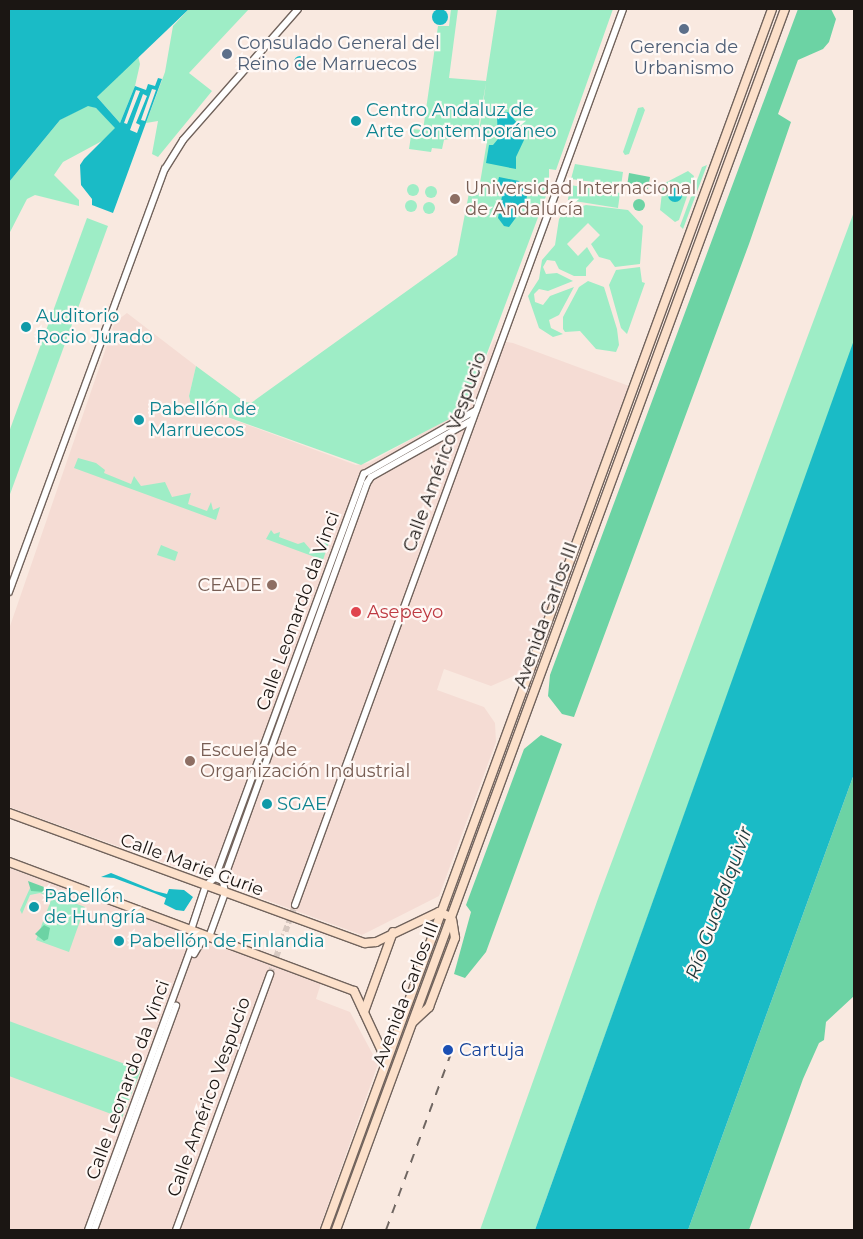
<!DOCTYPE html>
<html>
<head>
<meta charset="utf-8">
<style>
	body { margin:0 }
	#map { position:relative; width:863px; height:1239px; overflow:hidden; background:#f9e9e0; font-family:Montserrat,sans-serif }
	div>[style] { position:absolute }
	.commercial>* { inset:0; background:#f5dcd4 }
	.green>* { inset:0; background:#9eedc6 }
	.round { border-radius:50% }
	.forest>* { inset:0; background:#6cd3a4 }
	.water>* { inset:0; background:#1abbc6 }
	.tertiary-tunnel>* { height:6px; margin-top:-3px; transform-origin:0; background:repeating-linear-gradient(90deg,#d8c9c1 0 6px,transparent 0 9px) }
	.roads { filter:drop-shadow(1px 0 #71635c) drop-shadow(-1px 0 #71635c) drop-shadow(0 1px #71635c) drop-shadow(0 -1px #71635c) }
	.tertiary>* { height:6px; margin:-3px; padding:0 3px; transform-origin:3px; border-radius:3px; background:#fff }
	.primary>* { height:8px; margin:-4px; padding:0 4px; transform-origin:4px; border-radius:4px; background:#fce0ca }
	.rail>* { height:2px; margin-top:-1px; transform-origin:0; background:repeating-linear-gradient(90deg,#6f6661 0 9px,transparent 0 18px) }
	.dots>* { width:14px; height:14px; translate:-50% -50%; box-sizing:border-box; border:2px solid #fff8f5; border-radius:50% }
	span { translate:-50% -50%; white-space:nowrap; text-align:center; line-height:1.15; -webkit-text-stroke:4.5px #fff8f5; paint-order:stroke }
	.service-label { font-size:18px; color:#4e5e75 }
	.left { translate:0 -50%; text-align:left }
	.culture-label { font-size:18px; color:#0d838f }
	.education-label { font-size:18px; color:#785e54 }
	.right { translate:-100% -50%; text-align:right }
	.street-label { font-size:18px; color:#1b1613 }
	.health-label { font-size:18px; color:#be3a42 }
	.transit-label { font-size:18px; color:#164399 }
	.water-label { font-size:19px; color:#1f3739; font-style:italic }
	.frame { position:absolute; inset:0; border:10px solid #1b1613; pointer-events:none }
</style>
</head>
<body>
<div id="map">
	<div class="commercial">
		<i style="clip-path:polygon(127px 313px,196px 366px,189px 396px,191px 404px,356px 465px,369px 463px,462px 411px,494px 340px,513px 343px,629px 386px,523px 672px,491px 686px,444px 669px,437px 690px,484px 707px,495px 723px,496px 742px,439px 896px,362px 935px,228px 886px,224px 873px,218px 871px,207px 878px,9px 807px,9px 629px,115px 322px)"></i>
		<i style="clip-path:polygon(9px 868px,178px 929px,177px 933px,189px 939px,192px 947px,206px 944px,215px 947px,217px 943px,321px 983px,316px 999px,350px 1012px,378px 1064px,319px 1230px,9px 1230px)"></i>
	</div>
	<div class="green">
		<i style="clip-path:polygon(189px 9px,249px 9px,189px 73px,212px 91px,158px 157px,152px 154px,158px 121px,146px 123px,165px 72px,173px 26px)"></i>
		<i style="clip-path:polygon(451px 9px,458px 9px,449px 78px,486px 81px,497px 9px,613px 9px,556px 170px,549px 169px,549px 188px,468px 404px,455px 416px,361px 465px,191px 404px,189px 396px,196px 366px,245px 402px,251px 403px,457px 255px,469px 193px,478px 195px,487px 141px,478px 139px,486px 83px,478px 129px,451px 126px,449px 139px,444px 140px,442px 149px,432px 148px,431px 152px,409px 149px,412px 129px,423px 130px,438px 26px,449px 26px)"></i>
		<i style="clip-path:polygon(138px 56px,140px 64px,135px 86px,120px 123px,97px 97px)"></i>
		<i style="clip-path:polygon(88px 105px,96px 108px,116px 128px,102px 141px,63px 162px,54px 175px,79px 200px,79px 206px,35px 195px,27px 199px,9px 234px,9px 182px,60px 120px)"></i>
		<i style="clip-path:polygon(643px 107px,645px 110px,629px 154px,625px 155px,623px 152px,638px 108px)"></i>
		<i style="clip-path:polygon(575px 164px,623px 172px,621px 186px,571px 179px)"></i>
		<i style="clip-path:polygon(707px 165px,683px 229px,680px 226px,702px 167px)"></i>
		<i style="clip-path:polygon(688px 171px,694px 176px,679px 220px,675px 222px,660px 210px,663px 184px)"></i>
		<i class="round" style="left:407px;top:184px;width:12px;height:12px"></i>
		<i style="clip-path:polygon(570px 185px,620px 193px,618px 208px,568px 200px)"></i>
		<i class="round" style="left:425px;top:186px;width:12px;height:12px"></i>
		<i class="round" style="left:405px;top:200px;width:12px;height:12px"></i>
		<i class="round" style="left:423px;top:202px;width:12px;height:12px"></i>
		<i style="clip-path:polygon(586px 205px,628px 210px,643px 226px,640px 264px,615px 267px,610px 260px,599px 257px,591px 244px,600px 235px,588px 223px,567px 244px,578px 256px,587px 247px,594px 259px,586px 268px,586px 276px,574px 276px,559px 269px,555px 261px,547px 260px,543px 267px,546px 274px,557px 273px,573px 281px,548px 291px,539px 289px,534px 294px,535px 302px,543px 305px,550px 296px,574px 287px,559px 315px,549px 320px,551px 328px,563px 334px,553px 337px,539px 328px,528px 296px,539px 279px,542px 260px,555px 245px,559px 219px,564px 212px)"></i>
		<i style="clip-path:polygon(854px 212px,854px 343px,535px 1230px,480px 1230px,599px 896px)"></i>
		<i style="clip-path:polygon(87px 218px,108px 226px,9px 497px,9px 432px)"></i>
		<i style="clip-path:polygon(640px 267px,642px 282px,645px 283px,627px 334px,621px 328px,609px 285px,616px 270px)"></i>
		<i style="clip-path:polygon(588px 281px,604px 287px,617px 329px,619px 345px,616px 352px,596px 349px,580px 331px,565px 332px,563px 329px,563px 317px,579px 287px)"></i>
		<i style="clip-path:polygon(78px 458px,96px 463px,105px 470px,104px 473px,131px 484px,134px 476px,141px 486px,165px 482px,172px 497px,191px 493px,188px 504px,207px 511px,211px 502px,213px 510px,220px 507px,216px 520px,74px 468px)"></i>
		<i style="clip-path:polygon(271px 530px,274px 534px,280px 532px,279px 537px,298px 544px,304px 542px,310px 549px,320px 547px,324px 537px,330px 539px,323px 560px,266px 539px)"></i>
		<i style="clip-path:polygon(161px 545px,178px 552px,175px 561px,157px 555px)"></i>
		<i style="clip-path:polygon(30px 888px,51px 893px,50px 897px,40px 893px,30px 895px,22px 914px,20px 910px)"></i>
		<i style="clip-path:polygon(53px 895px,85px 907px,69px 952px,36px 940px)"></i>
		<i style="clip-path:polygon(9px 1021px,141px 1070px,122px 1118px,9px 1076px)"></i>
	</div>
	<div class="forest">
		<i style="clip-path:polygon(798px 9px,831px 9px,836px 19px,829px 42px,823px 49px,798px 60px,778px 114px,791px 122px,749px 244px,574px 717px,562px 714px,548px 696px,550px 675px)"></i>
		<i style="clip-path:polygon(629px 173px,650px 177px,648px 189px,627px 186px)"></i>
		<i class="round" style="left:633px;top:199px;width:12px;height:12px"></i>
		<i style="clip-path:polygon(541px 735px,562px 744px,486px 952px,465px 978px,454px 974px,471px 912px,466px 905px,524px 749px)"></i>
		<i style="clip-path:polygon(854px 774px,854px 996px,826px 1022px,824px 1040px,819px 1043px,803px 1079px,749px 1230px,688px 1230px)"></i>
		<i style="clip-path:polygon(28px 881px,68px 896px,68px 898px,56px 899px,45px 892px,31px 891px)"></i>
		<i style="clip-path:polygon(44px 925px,50px 928px,48px 939px,44px 941px,35px 934px)"></i>
	</div>
	<div class="water">
		<i class="round" style="left:432px;top:9px;width:16px;height:16px"></i>
		<i style="clip-path:polygon(evenodd,9px 9px,189px 9px,97px 97px,120px 123px,135px 86px,146px 90px,148px 84px,155px 86px,158px 78px,162px 79px,113px 213px,92px 205px,92px 199px,81px 185px,80px 165px,84px 159px,115px 128px,96px 108px,88px 106px,60px 120px,9px 182px,9px 9px,152px 89px,156px 90px,145px 121px,141px 120px,152px 89px,9px 9px,136px 90px,140px 91px,127px 124px,124px 123px,136px 90px,9px 9px,143px 94px,147px 96px,136px 123px,140px 125px,137px 133px,130px 130px,143px 94px)"></i>
		<i class="round" style="left:294px;top:56px;width:12px;height:12px"></i>
		<i style="clip-path:polygon(508px 112px,522px 129px,524px 140px,516px 157px,516px 169px,486px 163px,489px 145px,493px 145px,498px 139px,497px 117px,500px 113px)"></i>
		<i style="clip-path:polygon(499px 177px,519px 181px,527px 195px,526px 204px,509px 227px,504px 226px,498px 218px,502px 196px,497px 185px)"></i>
		<i class="round" style="left:668px;top:188px;width:14px;height:14px"></i>
		<i style="clip-path:polygon(854px 340px,854px 774px,688px 1230px,535px 1230px)"></i>
		<i style="clip-path:polygon(111px 873px,155px 891px,167px 894px,169px 889px,184px 890px,193px 897px,184px 911px,176px 910px,164px 904px,166px 898px,154px 893px,114px 878px,101px 877px)"></i>
	</div>
	<div class="tertiary-tunnel">
		<i style="left:270px;top:974px;width:73px;rotate:-70.1deg"></i>
	</div>
	<div class="roads">
		<div class="tertiary">
			<i style="left:9px;top:592px;width:451px;rotate:-69.8deg"></i>
			<i style="left:165px;top:169px;width:34px;rotate:-58deg"></i>
			<i style="left:183px;top:140px;width:174px;rotate:-48.7deg"></i>
			<i style="left:215px;top:878px;width:431px;rotate:-69.8deg"></i>
			<i style="left:364px;top:474px;width:129px;rotate:-29.7deg"></i>
			<i style="left:215px;top:878px;width:9px;rotate:21deg"></i>
			<i style="left:223px;top:881px;width:12px;rotate:81deg"></i>
			<i style="left:225px;top:893px;width:47px;rotate:110deg"></i>
			<i style="left:209px;top:937px;width:7px;rotate:146deg"></i>
			<i style="left:203px;top:941px;width:8px;rotate:180deg"></i>
			<i style="left:195px;top:941px;width:12px;rotate:-110deg"></i>
			<i style="left:191px;top:930px;width:47px;rotate:-71.6deg"></i>
			<i style="left:206px;top:885px;width:11px;rotate:-38deg"></i>
			<i style="left:223px;top:881px;width:423px;rotate:-70.1deg"></i>
			<i style="left:367px;top:483px;width:7px;rotate:-56deg"></i>
			<i style="left:371px;top:477px;width:116px;rotate:-29.4deg"></i>
			<i style="left:295px;top:905px;width:954px;rotate:-69.89deg"></i>
			<i style="left:194px;top:954px;width:14px;rotate:-60deg"></i>
			<i style="left:88px;top:1230px;width:309px;rotate:-69.9deg"></i>
			<i style="left:94px;top:1230px;width:239px;rotate:-69.9deg"></i>
			<i style="left:176px;top:1230px;width:273px;rotate:-69.8deg"></i>
		</div>
		<div class="primary">
			<i style="left:9px;top:813px;width:379px;rotate:20.1deg"></i>
			<i style="left:365px;top:943px;width:11px;rotate:-5deg"></i>
			<i style="left:376px;top:942px;width:70px;rotate:-25.5deg"></i>
			<i style="left:439px;top:912px;width:13px;rotate:23deg"></i>
			<i style="left:9px;top:862px;width:368px;rotate:20.5deg"></i>
			<i style="left:354px;top:991px;width:76px;rotate:65.1deg"></i>
			<i style="left:364px;top:1012px;width:85px;rotate:-70.1deg"></i>
			<i style="left:413px;top:1022px;width:22px;rotate:-43deg"></i>
			<i style="left:429px;top:1007px;width:74px;rotate:-69.4deg"></i>
			<i style="left:455px;top:938px;width:18px;rotate:-99deg"></i>
			<i style="left:325px;top:1230px;width:1300px;rotate:-69.89deg"></i>
			<i style="left:336px;top:1230px;width:1301px;rotate:-69.81deg"></i>
		</div>
	</div>
	<div class="rail">
		<i style="left:386px;top:1230px;width:197px;rotate:-69.8deg"></i>
	</div>
	<div class="dots">
		<i style="left:684px;top:29px;background:#5c6f8a"></i>
		<i style="left:227px;top:54px;background:#5c6f8a"></i>
		<i style="left:356px;top:121px;background:#0f9aa8"></i>
		<i style="left:455px;top:199px;background:#8d6e63"></i>
		<i style="left:26px;top:327px;background:#0f9aa8"></i>
		<i style="left:139px;top:420px;background:#0f9aa8"></i>
		<i style="left:272px;top:585px;background:#8d6e63"></i>
		<i style="left:356px;top:612px;background:#e0444e"></i>
		<i style="left:190px;top:761px;background:#8d6e63"></i>
		<i style="left:267px;top:804px;background:#0f9aa8"></i>
		<i style="left:34px;top:907px;background:#0f9aa8"></i>
		<i style="left:119px;top:941px;background:#0f9aa8"></i>
		<i style="left:448px;top:1050px;background:#1a4fb4"></i>
	</div>
	<div class="service-label">
		<span class="left" style="left:237px;top:54px">Consulado General del<br>Reino de Marruecos</span>
		<span style="left:684px;top:58px">Gerencia de<br>Urbanismo</span>
	</div>
	<div class="culture-label">
		<span class="left" style="left:366px;top:121px">Centro Andaluz de<br>Arte Contemporáneo</span>
		<span class="left" style="left:36px;top:327px">Auditorio<br>Rocio Jurado</span>
		<span class="left" style="left:149px;top:420px">Pabellón de<br>Marruecos</span>
		<span class="left" style="left:277px;top:804px">SGAE</span>
		<span class="left" style="left:44px;top:907px">Pabellón<br>de Hungría</span>
		<span class="left" style="left:129px;top:941px">Pabellón de Finlandia</span>
	</div>
	<div class="education-label">
		<span class="left" style="left:465px;top:199px">Universidad Internacional<br>de Andalucía</span>
		<span class="right" style="left:262px;top:585px">CEADE</span>
		<span class="left" style="left:200px;top:761px">Escuela de<br>Organización Industrial</span>
	</div>
	<div class="street-label">
		<span style="left:445px;top:452px;rotate:-70deg">Calle Américo Vespucio</span>
		<span style="left:298px;top:611px;rotate:-70deg">Calle Leonardo da Vinci</span>
		<span style="left:546px;top:615px;rotate:-70deg">Avenida Carlos III</span>
		<span style="left:192px;top:865px;rotate:20deg">Calle Marie Curie</span>
		<span style="left:406px;top:994px;rotate:-69deg">Avenida Carlos III</span>
		<span style="left:128px;top:1080px;rotate:-70deg">Calle Leonardo da Vinci</span>
		<span style="left:209px;top:1097px;rotate:-70deg">Calle Américo Vespucio</span>
	</div>
	<div class="health-label">
		<span class="left" style="left:367px;top:612px">Asepeyo</span>
	</div>
	<div class="transit-label">
		<span class="left" style="left:459px;top:1050px">Cartuja</span>
	</div>
	<div class="water-label">
		<span style="left:719px;top:903px;rotate:-70deg">Río Guadalquivir</span>
	</div>
	<div class="frame"></div>
</div>
</body>
</html>
